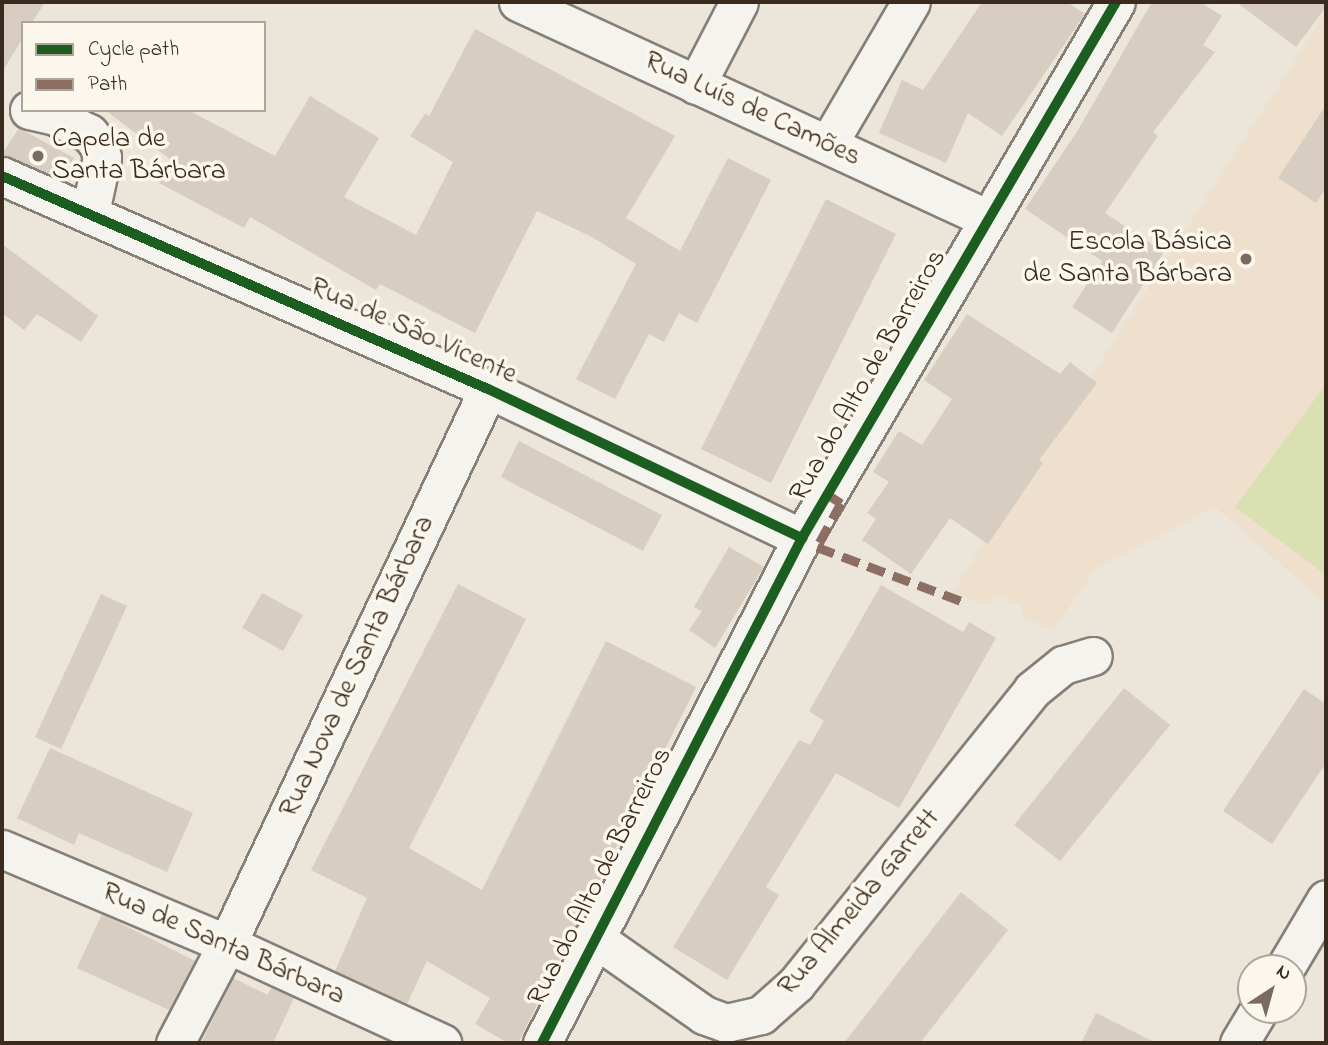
<!DOCTYPE html>
<html>
<head>
<meta charset="utf-8">
<style>
	body { margin:0 }
	#map { position:relative; width:1328px; height:1045px; overflow:hidden; background:#ece5da; font-family:"Indie Flower",sans-serif }
	div>[style] { position:absolute }
	.built>* { inset:0; background:#eee0cc }
	.green>* { inset:0; background:#d9e1b3 }
	.building>* { inset:0; background:#d7cdc0 }
	.roads { filter:drop-shadow(2px 0 #867f78) drop-shadow(-2px 0 #867f78) drop-shadow(0 2px #867f78) drop-shadow(0 -2px #867f78) }
	.minor>* { height:37px; margin:-18.5px; padding:0 18.5px; transform-origin:18.5px; border-radius:18.5px; background:#f4f3ee }
	.quiet>* { height:9px; margin-top:-4.5px; transform-origin:0; background:repeating-linear-gradient(90deg,#8d6e63 0 18px,transparent 0 27px) }
	.cycleway>* { height:10px; margin:-5px; padding:0 5px; transform-origin:5px; border-radius:5px; background:#1b5e20 }
	.dots>* { width:19px; height:19px; translate:-50% -50%; box-sizing:border-box; border:4px solid #fbf7ec; border-radius:50% }
	span { translate:-50% -50%; white-space:nowrap; text-align:center; line-height:1.15; -webkit-text-stroke:7px #fbf7ec; paint-order:stroke }
	.street-label { font-size:28px; color:#3b2a1e }
	.poi-label { font-size:28px; color:#3b2a1e }
	.left { translate:0 -50%; text-align:left }
	.right { translate:-100% -50%; text-align:right }
	.frame { position:absolute; inset:0; border:4px solid #3b2a1e; pointer-events:none }
	.legend { position:absolute; left:21px; top:21px; width:245px; height:91px; box-sizing:border-box; background:#fbf7ec; border:2px solid #aea59a; margin:0; padding:9px 12px; list-style:none; font-size:21px; color:#3b2a1e }
	.legend li { display:flex; align-items:center; gap:14px; height:35px }
	.legend b { width:35px; border:2px solid #aea59a }
	.north { position:absolute; left:1237px; top:954px; width:70px; height:70px; box-sizing:border-box; background:#fbf7ec; border:2px solid #aea59a; border-radius:50%; rotate:36deg; font-size:19px; font-weight:700; line-height:28px; text-align:center; color:#3b2a1e }
	.north::after { content:''; display:block; margin:auto; width:24px; height:32px; background:#796b60; clip-path:polygon(50% 0,100% 100%,50% 72%,0 100%) }
</style>
</head>
<body>
<div id="map">
	<div class="built">
		<i style="clip-path:polygon(1326px 12px,1326px 604px,1215px 507px,1096px 569px,1053px 629px,1024px 618px,1019px 604px,999px 596px,984px 604px,952px 592px)"></i>
	</div>
	<div class="green">
		<i style="clip-path:polygon(1326px 384px,1326px 575px,1235px 507px)"></i>
	</div>
	<div class="building">
		<i style="clip-path:polygon(2px 2px,45px 2px,32px 23px,23px 23px,23px 38px,2px 72px)"></i>
		<i style="clip-path:polygon(982px 2px,1067px 2px,1085px 14px,1002px 136px,968px 113px,946px 163px,879px 133px,902px 80px,923px 90px)"></i>
		<i style="clip-path:polygon(1152px 2px,1200px 2px,1222px 16px,1203px 45px,1215px 52px,1153px 132px,1158px 136px,1105px 213px,1164px 252px,1112px 333px,1072px 307px,1102px 261px,1025px 209px,1078px 130px)"></i>
		<i style="clip-path:polygon(1236px 2px,1326px 2px,1326px 7px,1296px 47px)"></i>
		<i style="clip-path:polygon(475px 29px,675px 136px,626px 218px,680px 251px,728px 158px,771px 180px,697px 323px,679px 313px,664px 342px,649px 334px,615px 399px,576px 379px,636px 264px,592px 237px,537px 211px,475px 333px,380px 284px,376px 290px,250px 217px,244px 228px,159px 183px,171px 160px,105px 110px,188px 110px,275px 156px,310px 96px,379px 138px,344px 197px,416px 235px,453px 162px,410px 136px,425px 114px,429px 116px)"></i>
		<i style="clip-path:polygon(1326px 105px,1326px 187px,1316px 203px,1278px 178px)"></i>
		<i style="clip-path:polygon(19px 128px,74px 158px,61px 179px,2px 154px)"></i>
		<i style="clip-path:polygon(826px 199px,896px 234px,771px 483px,701px 449px)"></i>
		<i style="clip-path:polygon(2px 244px,98px 316px,81px 342px,37px 314px,24px 330px,2px 313px)"></i>
		<i style="clip-path:polygon(967px 314px,1060px 374px,1070px 362px,1097px 383px,1039px 460px,1043px 463px,988px 544px,950px 518px,911px 574px,862px 540px,876px 519px,867px 513px,889px 482px,873px 472px,899px 431px,922px 445px,952px 399px,924px 380px)"></i>
		<i style="clip-path:polygon(519px 441px,662px 515px,643px 551px,501px 477px)"></i>
		<i style="clip-path:polygon(729px 547px,764px 567px,715px 648px,689px 630px,702px 611px,694px 607px)"></i>
		<i style="clip-path:polygon(458px 584px,526px 619px,409px 848px,482px 890px,606px 641px,696px 687px,518px 1043px,508px 1043px,475px 1024px,490px 998px,427px 961px,407px 1004px,335px 971px,367px 898px,311px 870px)"></i>
		<i style="clip-path:polygon(881px 585px,963px 632px,969px 622px,996px 638px,899px 808px,836px 773px,766px 887px,779px 895px,727px 980px,673px 947px,799px 740px,810px 745px,824px 721px,809px 711px)"></i>
		<i style="clip-path:polygon(262px 593px,303px 615px,283px 651px,242px 628px)"></i>
		<i style="clip-path:polygon(101px 594px,127px 606px,61px 749px,35px 737px)"></i>
		<i style="clip-path:polygon(1124px 688px,1170px 725px,1060px 861px,1014px 825px)"></i>
		<i style="clip-path:polygon(1304px 689px,1326px 704px,1326px 763px,1272px 844px,1223px 811px)"></i>
		<i style="clip-path:polygon(50px 748px,193px 813px,167px 872px,79px 833px,74px 845px,17px 818px)"></i>
		<i style="clip-path:polygon(961px 892px,1008px 930px,920px 1043px,844px 1043px)"></i>
		<i style="clip-path:polygon(102px 914px,195px 961px,169px 1010px,77px 968px)"></i>
		<i style="clip-path:polygon(233px 978px,268px 995px,271px 988px,294px 998px,273px 1043px,201px 1043px)"></i>
		<i style="clip-path:polygon(1096px 1013px,1156px 1043px,1081px 1043px)"></i>
	</div>
	<div class="roads">
		<div class="minor">
			<i style="left:518px;top:2px;width:515px;rotate:24.78deg"></i>
			<i style="left:696px;top:85px;width:93px;rotate:-62.6deg"></i>
			<i style="left:29px;top:110px;width:27px;rotate:13deg"></i>
			<i style="left:55px;top:116px;width:38px;rotate:27deg"></i>
			<i style="left:89px;top:133px;width:14px;rotate:51deg"></i>
			<i style="left:98px;top:144px;width:14px;rotate:73deg"></i>
			<i style="left:102px;top:157px;width:56px;rotate:102.3deg"></i>
			<i style="left:828px;top:144px;width:164px;rotate:-59.7deg"></i>
			<i style="left:2px;top:176px;width:531px;rotate:23.67deg"></i>
			<i style="left:488px;top:389px;width:348px;rotate:25.4deg"></i>
			<i style="left:2px;top:849px;width:244px;rotate:22.9deg"></i>
			<i style="left:227px;top:944px;width:237px;rotate:24.7deg"></i>
			<i style="left:593px;top:937px;width:136px;rotate:35.1deg"></i>
			<i style="left:704px;top:1015px;width:23px;rotate:20deg"></i>
			<i style="left:726px;top:1023px;width:36px;rotate:-13deg"></i>
			<i style="left:761px;top:1015px;width:47px;rotate:-41.5deg"></i>
			<i style="left:796px;top:984px;width:377px;rotate:-51.2deg"></i>
			<i style="left:1032px;top:690px;width:40px;rotate:-39deg"></i>
			<i style="left:1063px;top:665px;width:31px;rotate:-17deg"></i>
			<i style="left:1285px;top:968px;width:80px;rotate:-59.3deg"></i>
			<i style="left:175px;top:1043px;width:112px;rotate:-62.3deg"></i>
			<i style="left:227px;top:944px;width:613px;rotate:-64.81deg"></i>
			<i style="left:542px;top:1043px;width:568px;rotate:-62.76deg"></i>
			<i style="left:802px;top:538px;width:621px;rotate:-59.64deg"></i>
			<i style="left:1239px;top:1043px;width:39px;rotate:-59deg"></i>
		</div>
	</div>
	<div class="quiet">
		<i style="left:827px;top:494px;width:17px;rotate:33deg"></i>
		<i style="left:841px;top:503px;width:50px;rotate:118.6deg"></i>
		<i style="left:817px;top:547px;width:157px;rotate:20.5deg"></i>
	</div>
	<div class="cycleway">
		<i style="left:2px;top:176px;width:531px;rotate:23.67deg"></i>
		<i style="left:488px;top:389px;width:348px;rotate:25.4deg"></i>
		<i style="left:542px;top:1043px;width:568px;rotate:-62.76deg"></i>
		<i style="left:802px;top:538px;width:621px;rotate:-59.64deg"></i>
	</div>
	<div class="dots">
		<i style="left:38px;top:156px;background:#796b60"></i>
		<i style="left:1246px;top:259px;background:#796b60"></i>
	</div>
	<div class="street-label">
		<span style="left:752px;top:110px;rotate:25deg">Rua Luís de Camões</span>
		<span style="left:413px;top:332px;rotate:24deg">Rua de São Vicente</span>
		<span style="left:869px;top:376px;rotate:-60deg">Rua do Alto de Barreiros</span>
		<span style="left:358px;top:667px;rotate:-65deg">Rua Nova de Santa Bárbara</span>
		<span style="left:601px;top:877px;rotate:-63deg">Rua do Alto de Barreiros</span>
		<span style="left:860px;top:903px;rotate:-50deg">Rua Almeida Garrett</span>
		<span style="left:223px;top:945px;rotate:24deg">Rua de Santa Bárbara</span>
	</div>
	<div class="poi-label">
		<span class="left" style="left:52px;top:156px">Capela de<br>Santa Bárbara</span>
		<span class="right" style="left:1232px;top:259px">Escola Básica<br>de Santa Bárbara</span>
	</div>
	<div class="frame"></div>
	<ul class="legend">
	<li><b style="height:9px;background:#1b5e20"></b>Cycle path</li>
	<li><b style="height:9px;background:#8d6e63"></b>Path</li>
	</ul>
	<div class="north">N</div>
</div>
</body>
</html>
